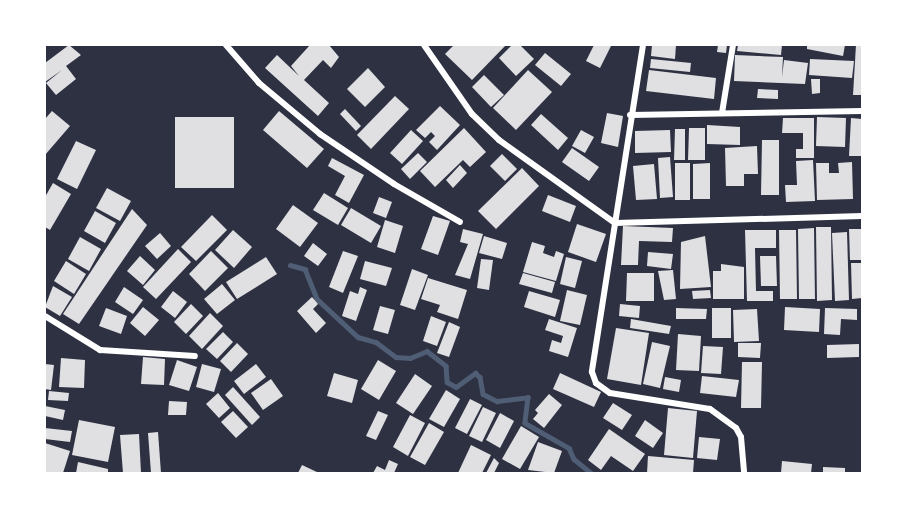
<!DOCTYPE html>
<html>
<head>
<meta charset="utf-8">
<style>
	body { margin:0 }
	#map { position:relative; width:907px; height:518px; overflow:hidden; background:#2d3142; font-family:Montserrat,sans-serif }
	div>[style] { position:absolute }
	.stream>* { height:4.5px; margin:-2.25px; padding:0 2.25px; transform-origin:2.25px; border-radius:2.25px; background:#4f5d75 }
	.building>* { inset:0; background:#e0e0e3 }
	.minor>* { height:6px; margin:-3px; padding:0 3px; transform-origin:3px; border-radius:3px; background:#fff }
	span { translate:-50% -50%; white-space:nowrap; text-align:center; line-height:1.15; -webkit-text-stroke:6px #fff; paint-order:stroke }
	.frame { position:absolute; inset:0; border:46px solid #fff; pointer-events:none }
</style>
</head>
<body>
<div id="map">
	<div class="stream">
		<i style="left:290px;top:265px;width:16px;rotate:15deg"></i>
		<i style="left:305px;top:269px;width:32px;rotate:68deg"></i>
		<i style="left:317px;top:299px;width:56px;rotate:42.8deg"></i>
		<i style="left:358px;top:337px;width:19px;rotate:16deg"></i>
		<i style="left:376px;top:342px;width:25px;rotate:37deg"></i>
		<i style="left:396px;top:357px;width:14px;rotate:4deg"></i>
		<i style="left:410px;top:358px;width:18px;rotate:-22deg"></i>
		<i style="left:427px;top:351px;width:24px;rotate:38deg"></i>
		<i style="left:446px;top:366px;width:16px;rotate:86deg"></i>
		<i style="left:447px;top:382px;width:10px;rotate:29deg"></i>
		<i style="left:456px;top:387px;width:24px;rotate:-36deg"></i>
		<i style="left:475px;top:373px;width:6px;rotate:39deg"></i>
		<i style="left:480px;top:377px;width:17px;rotate:80deg"></i>
		<i style="left:483px;top:394px;width:16px;rotate:27deg"></i>
		<i style="left:497px;top:401px;width:31px;rotate:-7deg"></i>
		<i style="left:528px;top:397px;width:26px;rotate:97deg"></i>
		<i style="left:525px;top:423px;width:51px;rotate:29.6deg"></i>
		<i style="left:569px;top:448px;width:12px;rotate:66deg"></i>
		<i style="left:574px;top:459px;width:22px;rotate:39deg"></i>
	</div>
	<div class="building">
		<i style="clip-path:polygon(69px 45px,81px 55px,66px 66px,76px 79px,56px 95px,46px 83px,62px 70px,45px 82px,45px 63px)"></i>
		<i style="clip-path:polygon(310px 45px,329px 45px,339px 57px,331px 68px,323px 60px,304px 80px,329px 103px,318px 116px,265px 68px,277px 55px,299px 76px,291px 66px)"></i>
		<i style="clip-path:polygon(454px 45px,506px 45px,472px 80px,445px 54px)"></i>
		<i style="clip-path:polygon(512px 45px,520px 45px,534px 59px,516px 76px,499px 58px)"></i>
		<i style="clip-path:polygon(594px 45px,611px 46px,600px 68px,586px 61px)"></i>
		<i style="clip-path:polygon(652px 45px,676px 45px,675px 59px,651px 56px)"></i>
		<i style="clip-path:polygon(718px 45px,727px 45px,726px 53px,717px 52px)"></i>
		<i style="clip-path:polygon(738px 45px,782px 45px,781px 55px,737px 51px)"></i>
		<i style="clip-path:polygon(807px 45px,845px 45px,843px 56px,807px 49px)"></i>
		<i style="clip-path:polygon(856px 45px,862px 45px,862px 95px,853px 95px)"></i>
		<i style="clip-path:polygon(545px 53px,571px 74px,561px 86px,535px 65px)"></i>
		<i style="clip-path:polygon(735px 55px,783px 57px,782px 77px,784px 60px,808px 63px,805px 84px,734px 81px)"></i>
		<i style="clip-path:polygon(651px 59px,691px 63px,690px 72px,650px 68px)"></i>
		<i style="clip-path:polygon(810px 59px,854px 61px,852px 78px,809px 75px)"></i>
		<i style="clip-path:polygon(368px 68px,385px 87px,365px 107px,347px 89px)"></i>
		<i style="clip-path:polygon(528px 70px,552px 92px,516px 130px,493px 108px)"></i>
		<i style="clip-path:polygon(649px 70px,716px 78px,714px 99px,646px 91px)"></i>
		<i style="clip-path:polygon(484px 75px,504px 95px,491px 107px,472px 87px)"></i>
		<i style="clip-path:polygon(811px 79px,820px 79px,820px 93px,812px 94px)"></i>
		<i style="clip-path:polygon(758px 89px,778px 90px,778px 99px,757px 98px)"></i>
		<i style="clip-path:polygon(395px 96px,409px 109px,371px 149px,357px 135px)"></i>
		<i style="clip-path:polygon(440px 106px,460px 125px,437px 150px,429px 142px,435px 136px,431px 132px,425px 138px,416px 130px)"></i>
		<i style="clip-path:polygon(345px 109px,361px 126px,356px 131px,340px 114px)"></i>
		<i style="clip-path:polygon(52px 111px,70px 126px,45px 155px,45px 119px)"></i>
		<i style="clip-path:polygon(279px 111px,324px 149px,307px 168px,263px 130px)"></i>
		<i style="clip-path:polygon(607px 113px,623px 116px,618px 147px,601px 143px)"></i>
		<i style="clip-path:polygon(541px 114px,568px 138px,558px 150px,531px 125px)"></i>
		<i style="clip-path:polygon(175px 117px,234px 117px,234px 188px,175px 188px)"></i>
		<i style="clip-path:polygon(817px 117px,846px 118px,845px 147px,816px 146px)"></i>
		<i style="clip-path:polygon(783px 118px,814px 118px,814px 158px,796px 158px,796px 149px,803px 149px,803px 133px,782px 133px)"></i>
		<i style="clip-path:polygon(851px 118px,862px 119px,862px 156px,849px 156px)"></i>
		<i style="clip-path:polygon(707px 125px,740px 127px,740px 145px,707px 144px)"></i>
		<i style="clip-path:polygon(464px 128px,486px 152px,470px 167px,463px 160px,435px 187px,420px 171px)"></i>
		<i style="clip-path:polygon(689px 128px,705px 128px,705px 160px,688px 160px)"></i>
		<i style="clip-path:polygon(675px 129px,685px 129px,685px 160px,674px 160px)"></i>
		<i style="clip-path:polygon(411px 130px,423px 141px,402px 164px,390px 153px)"></i>
		<i style="clip-path:polygon(581px 130px,594px 137px,585px 153px,572px 146px)"></i>
		<i style="clip-path:polygon(670px 130px,671px 152px,635px 153px,635px 131px)"></i>
		<i style="clip-path:polygon(762px 140px,779px 140px,779px 195px,761px 195px)"></i>
		<i style="clip-path:polygon(76px 141px,96px 150px,77px 189px,57px 179px)"></i>
		<i style="clip-path:polygon(757px 146px,758px 174px,744px 174px,744px 186px,726px 186px,725px 148px)"></i>
		<i style="clip-path:polygon(572px 148px,599px 167px,589px 181px,562px 162px)"></i>
		<i style="clip-path:polygon(418px 153px,427px 162px,410px 179px,401px 169px)"></i>
		<i style="clip-path:polygon(502px 154px,517px 169px,505px 181px,490px 166px)"></i>
		<i style="clip-path:polygon(670px 157px,673px 197px,660px 198px,658px 158px)"></i>
		<i style="clip-path:polygon(332px 158px,364px 175px,349px 203px,335px 195px,345px 176px,328px 166px)"></i>
		<i style="clip-path:polygon(813px 160px,815px 201px,786px 202px,785px 185px,797px 185px,796px 161px)"></i>
		<i style="clip-path:polygon(852px 162px,853px 199px,817px 200px,816px 163px,829px 163px,829px 173px,839px 173px,838px 163px)"></i>
		<i style="clip-path:polygon(675px 163px,690px 163px,690px 200px,675px 200px)"></i>
		<i style="clip-path:polygon(710px 163px,710px 199px,693px 199px,693px 164px)"></i>
		<i style="clip-path:polygon(654px 164px,657px 199px,636px 200px,633px 166px)"></i>
		<i style="clip-path:polygon(460px 165px,467px 173px,453px 188px,446px 180px)"></i>
		<i style="clip-path:polygon(522px 168px,539px 186px,496px 229px,478px 211px)"></i>
		<i style="clip-path:polygon(53px 183px,71px 194px,50px 230px,45px 227px,45px 197px)"></i>
		<i style="clip-path:polygon(107px 188px,131px 201px,120px 221px,96px 208px)"></i>
		<i style="clip-path:polygon(324px 193px,348px 208px,338px 225px,313px 210px)"></i>
		<i style="clip-path:polygon(548px 195px,576px 206px,570px 222px,542px 211px)"></i>
		<i style="clip-path:polygon(379px 197px,392px 202px,386px 218px,373px 213px)"></i>
		<i style="clip-path:polygon(293px 205px,318px 223px,300px 247px,276px 229px)"></i>
		<i style="clip-path:polygon(351px 208px,381px 226px,371px 243px,341px 225px)"></i>
		<i style="clip-path:polygon(132px 209px,147px 225px,79px 324px,63px 314px)"></i>
		<i style="clip-path:polygon(95px 211px,116px 223px,105px 243px,84px 231px)"></i>
		<i style="clip-path:polygon(212px 215px,227px 230px,196px 261px,181px 247px)"></i>
		<i style="clip-path:polygon(433px 216px,450px 221px,438px 255px,421px 249px)"></i>
		<i style="clip-path:polygon(385px 220px,403px 226px,395px 253px,377px 247px)"></i>
		<i style="clip-path:polygon(577px 224px,606px 234px,596px 262px,568px 252px)"></i>
		<i style="clip-path:polygon(623px 226px,673px 228px,672px 242px,639px 241px,638px 265px,621px 265px)"></i>
		<i style="clip-path:polygon(816px 227px,831px 227px,832px 300px,817px 301px)"></i>
		<i style="clip-path:polygon(814px 228px,815px 299px,799px 299px,798px 229px)"></i>
		<i style="clip-path:polygon(463px 229px,483px 234px,470px 279px,455px 275px,468px 244px,460px 242px)"></i>
		<i style="clip-path:polygon(849px 229px,862px 229px,862px 260px,850px 260px)"></i>
		<i style="clip-path:polygon(233px 230px,252px 247px,234px 268px,215px 250px)"></i>
		<i style="clip-path:polygon(745px 230px,776px 230px,776px 248px,755px 248px,756px 291px,773px 291px,773px 301px,747px 301px)"></i>
		<i style="clip-path:polygon(779px 230px,796px 230px,797px 299px,780px 299px)"></i>
		<i style="clip-path:polygon(847px 232px,849px 300px,835px 301px,832px 233px)"></i>
		<i style="clip-path:polygon(160px 233px,171px 246px,157px 259px,145px 246px)"></i>
		<i style="clip-path:polygon(484px 236px,507px 243px,502px 259px,479px 253px)"></i>
		<i style="clip-path:polygon(705px 236px,711px 287px,680px 289px,681px 242px)"></i>
		<i style="clip-path:polygon(80px 237px,101px 249px,89px 271px,68px 259px)"></i>
		<i style="clip-path:polygon(532px 242px,545px 246px,543px 253px,554px 257px,556px 251px,564px 254px,556px 281px,523px 272px)"></i>
		<i style="clip-path:polygon(313px 243px,327px 254px,318px 266px,304px 256px)"></i>
		<i style="clip-path:polygon(178px 249px,191px 262px,156px 299px,143px 287px)"></i>
		<i style="clip-path:polygon(211px 251px,228px 268px,205px 291px,189px 274px)"></i>
		<i style="clip-path:polygon(343px 251px,358px 256px,343px 293px,329px 287px)"></i>
		<i style="clip-path:polygon(648px 252px,673px 254px,671px 269px,647px 266px)"></i>
		<i style="clip-path:polygon(140px 256px,155px 270px,143px 285px,127px 271px)"></i>
		<i style="clip-path:polygon(760px 256px,776px 256px,777px 286px,761px 286px)"></i>
		<i style="clip-path:polygon(266px 257px,277px 274px,237px 299px,226px 282px)"></i>
		<i style="clip-path:polygon(566px 257px,582px 261px,575px 288px,560px 284px)"></i>
		<i style="clip-path:polygon(481px 259px,493px 260px,489px 290px,477px 288px)"></i>
		<i style="clip-path:polygon(66px 261px,86px 274px,74px 294px,54px 281px)"></i>
		<i style="clip-path:polygon(365px 261px,392px 268px,386px 286px,360px 279px)"></i>
		<i style="clip-path:polygon(851px 263px,862px 263px,862px 298px,852px 299px)"></i>
		<i style="clip-path:polygon(721px 264px,744px 267px,744px 299px,713px 299px,713px 271px,721px 271px)"></i>
		<i style="clip-path:polygon(412px 269px,428px 275px,415px 310px,400px 305px)"></i>
		<i style="clip-path:polygon(673px 270px,676px 299px,664px 300px,658px 271px)"></i>
		<i style="clip-path:polygon(523px 273px,555px 282px,552px 293px,519px 284px)"></i>
		<i style="clip-path:polygon(627px 273px,654px 273px,654px 301px,626px 301px)"></i>
		<i style="clip-path:polygon(428px 278px,467px 290px,458px 319px,437px 312px,440px 305px,421px 299px)"></i>
		<i style="clip-path:polygon(222px 284px,235px 300px,217px 314px,204px 299px)"></i>
		<i style="clip-path:polygon(53px 286px,72px 297px,60px 316px,45px 307px)"></i>
		<i style="clip-path:polygon(124px 287px,143px 300px,133px 314px,115px 302px)"></i>
		<i style="clip-path:polygon(360px 287px,367px 290px,356px 321px,342px 316px,350px 291px,358px 294px)"></i>
		<i style="clip-path:polygon(567px 290px,587px 295px,580px 325px,560px 321px)"></i>
		<i style="clip-path:polygon(710px 290px,711px 298px,693px 299px,692px 291px)"></i>
		<i style="clip-path:polygon(173px 291px,187px 302px,175px 318px,161px 307px)"></i>
		<i style="clip-path:polygon(529px 291px,560px 300px,555px 317px,524px 307px)"></i>
		<i style="clip-path:polygon(312px 297px,318px 304px,313px 309px,326px 323px,316px 333px,297px 311px)"></i>
		<i style="clip-path:polygon(191px 304px,203px 316px,186px 334px,174px 322px)"></i>
		<i style="clip-path:polygon(620px 304px,640px 306px,639px 318px,619px 316px)"></i>
		<i style="clip-path:polygon(380px 306px,395px 310px,388px 334px,373px 330px)"></i>
		<i style="clip-path:polygon(143px 307px,159px 320px,145px 336px,130px 323px)"></i>
		<i style="clip-path:polygon(785px 307px,820px 309px,819px 332px,784px 330px)"></i>
		<i style="clip-path:polygon(106px 308px,127px 316px,121px 334px,99px 326px)"></i>
		<i style="clip-path:polygon(676px 308px,707px 309px,706px 319px,676px 319px)"></i>
		<i style="clip-path:polygon(712px 308px,731px 308px,731px 338px,712px 338px)"></i>
		<i style="clip-path:polygon(825px 308px,857px 309px,857px 320px,841px 319px,840px 335px,824px 334px)"></i>
		<i style="clip-path:polygon(757px 309px,759px 341px,734px 342px,733px 310px)"></i>
		<i style="clip-path:polygon(210px 313px,223px 326px,202px 349px,189px 336px)"></i>
		<i style="clip-path:polygon(431px 316px,446px 322px,437px 346px,423px 341px)"></i>
		<i style="clip-path:polygon(549px 319px,577px 328px,568px 357px,549px 351px,552px 340px,561px 343px,563px 336px,545px 330px)"></i>
		<i style="clip-path:polygon(631px 319px,671px 326px,669px 334px,630px 328px)"></i>
		<i style="clip-path:polygon(449px 322px,460px 327px,449px 357px,437px 353px)"></i>
		<i style="clip-path:polygon(616px 328px,649px 333px,641px 385px,607px 379px)"></i>
		<i style="clip-path:polygon(223px 332px,233px 342px,217px 359px,206px 349px)"></i>
		<i style="clip-path:polygon(678px 334px,701px 336px,699px 371px,676px 370px)"></i>
		<i style="clip-path:polygon(652px 342px,670px 346px,660px 388px,643px 384px)"></i>
		<i style="clip-path:polygon(237px 343px,248px 354px,231px 372px,220px 361px)"></i>
		<i style="clip-path:polygon(738px 343px,761px 343px,760px 358px,738px 357px)"></i>
		<i style="clip-path:polygon(859px 344px,859px 357px,827px 358px,827px 345px)"></i>
		<i style="clip-path:polygon(703px 346px,723px 347px,721px 374px,701px 373px)"></i>
		<i style="clip-path:polygon(143px 357px,165px 359px,164px 385px,141px 384px)"></i>
		<i style="clip-path:polygon(61px 358px,85px 360px,84px 388px,59px 387px)"></i>
		<i style="clip-path:polygon(177px 360px,197px 367px,189px 391px,169px 385px)"></i>
		<i style="clip-path:polygon(378px 360px,396px 371px,379px 400px,361px 389px)"></i>
		<i style="clip-path:polygon(742px 362px,762px 362px,761px 408px,741px 408px)"></i>
		<i style="clip-path:polygon(45px 364px,54px 365px,51px 390px,45px 389px)"></i>
		<i style="clip-path:polygon(202px 364px,221px 369px,214px 392px,196px 387px)"></i>
		<i style="clip-path:polygon(256px 364px,266px 377px,244px 394px,234px 381px)"></i>
		<i style="clip-path:polygon(334px 373px,358px 380px,352px 403px,327px 396px)"></i>
		<i style="clip-path:polygon(560px 373px,601px 392px,594px 407px,553px 389px)"></i>
		<i style="clip-path:polygon(415px 374px,432px 386px,413px 414px,396px 403px)"></i>
		<i style="clip-path:polygon(702px 376px,739px 380px,736px 397px,700px 393px)"></i>
		<i style="clip-path:polygon(665px 377px,681px 380px,679px 392px,663px 389px)"></i>
		<i style="clip-path:polygon(271px 379px,283px 396px,263px 410px,251px 393px)"></i>
		<i style="clip-path:polygon(233px 387px,260px 417px,252px 425px,225px 395px)"></i>
		<i style="clip-path:polygon(446px 390px,460px 399px,444px 427px,429px 419px)"></i>
		<i style="clip-path:polygon(49px 391px,69px 393px,68px 401px,48px 400px)"></i>
		<i style="clip-path:polygon(218px 393px,230px 408px,219px 418px,206px 404px)"></i>
		<i style="clip-path:polygon(549px 394px,562px 405px,544px 428px,533px 419px,538px 413px,535px 410px)"></i>
		<i style="clip-path:polygon(470px 399px,482px 405px,467px 434px,455px 428px)"></i>
		<i style="clip-path:polygon(169px 401px,187px 402px,186px 415px,168px 415px)"></i>
		<i style="clip-path:polygon(613px 403px,632px 415px,622px 430px,603px 418px)"></i>
		<i style="clip-path:polygon(45px 406px,65px 410px,63px 420px,45px 416px)"></i>
		<i style="clip-path:polygon(483px 407px,496px 413px,482px 442px,469px 436px)"></i>
		<i style="clip-path:polygon(668px 408px,697px 411px,693px 458px,664px 455px)"></i>
		<i style="clip-path:polygon(233px 411px,248px 427px,236px 438px,221px 422px)"></i>
		<i style="clip-path:polygon(378px 411px,388px 415px,376px 440px,366px 436px)"></i>
		<i style="clip-path:polygon(500px 413px,514px 421px,500px 448px,486px 440px)"></i>
		<i style="clip-path:polygon(410px 415px,425px 423px,408px 456px,393px 447px)"></i>
		<i style="clip-path:polygon(79px 420px,115px 427px,108px 462px,72px 455px)"></i>
		<i style="clip-path:polygon(645px 420px,663px 433px,653px 448px,635px 436px)"></i>
		<i style="clip-path:polygon(429px 423px,444px 432px,425px 465px,410px 457px)"></i>
		<i style="clip-path:polygon(521px 426px,539px 437px,520px 469px,502px 459px)"></i>
		<i style="clip-path:polygon(45px 428px,72px 431px,70px 442px,45px 439px)"></i>
		<i style="clip-path:polygon(609px 429px,645px 454px,633px 471px,611px 456px,601px 470px,588px 460px)"></i>
		<i style="clip-path:polygon(158px 432px,161px 473px,151px 473px,148px 433px)"></i>
		<i style="clip-path:polygon(139px 434px,141px 473px,123px 473px,120px 435px)"></i>
		<i style="clip-path:polygon(699px 437px,720px 439px,717px 460px,697px 458px)"></i>
		<i style="clip-path:polygon(538px 442px,562px 451px,554px 473px,528px 470px)"></i>
		<i style="clip-path:polygon(45px 443px,70px 451px,63px 473px,45px 473px)"></i>
		<i style="clip-path:polygon(471px 445px,491px 455px,482px 473px,458px 473px)"></i>
		<i style="clip-path:polygon(648px 456px,694px 460px,693px 473px,647px 473px)"></i>
		<i style="clip-path:polygon(494px 458px,499px 463px,494px 473px,486px 473px)"></i>
		<i style="clip-path:polygon(389px 460px,398px 464px,394px 473px,373px 473px,377px 466px,385px 470px)"></i>
		<i style="clip-path:polygon(782px 461px,812px 464px,811px 473px,781px 473px)"></i>
		<i style="clip-path:polygon(78px 462px,108px 469px,108px 473px,76px 473px)"></i>
		<i style="clip-path:polygon(302px 465px,319px 473px,298px 473px)"></i>
		<i style="clip-path:polygon(823px 467px,845px 468px,845px 473px,823px 473px)"></i>
	</div>
	<div class="minor">
		<i style="left:226px;top:45px;width:50px;rotate:49deg"></i>
		<i style="left:259px;top:83px;width:80px;rotate:39.9deg"></i>
		<i style="left:320px;top:134px;width:89px;rotate:34deg"></i>
		<i style="left:394px;top:184px;width:76px;rotate:29.9deg"></i>
		<i style="left:424px;top:45px;width:84px;rotate:55.2deg"></i>
		<i style="left:472px;top:114px;width:37px;rotate:44deg"></i>
		<i style="left:499px;top:140px;width:143px;rotate:35.6deg"></i>
		<i style="left:615px;top:223px;width:247px;rotate:-1.6deg"></i>
		<i style="left:643px;top:45px;width:331px;rotate:98.9deg"></i>
		<i style="left:592px;top:372px;width:12px;rotate:70deg"></i>
		<i style="left:596px;top:383px;width:17px;rotate:36deg"></i>
		<i style="left:610px;top:393px;width:101px;rotate:9.1deg"></i>
		<i style="left:710px;top:409px;width:32px;rotate:36deg"></i>
		<i style="left:736px;top:428px;width:10px;rotate:61deg"></i>
		<i style="left:741px;top:437px;width:36px;rotate:85deg"></i>
		<i style="left:722px;top:113px;width:69px;rotate:-80.8deg"></i>
		<i style="left:630px;top:115px;width:232px;rotate:-1deg"></i>
		<i style="left:45px;top:316px;width:65px;rotate:31.7deg"></i>
		<i style="left:100px;top:350px;width:95px;rotate:3.6deg"></i>
	</div>
	<div class="frame"></div>
</div>
</body>
</html>
